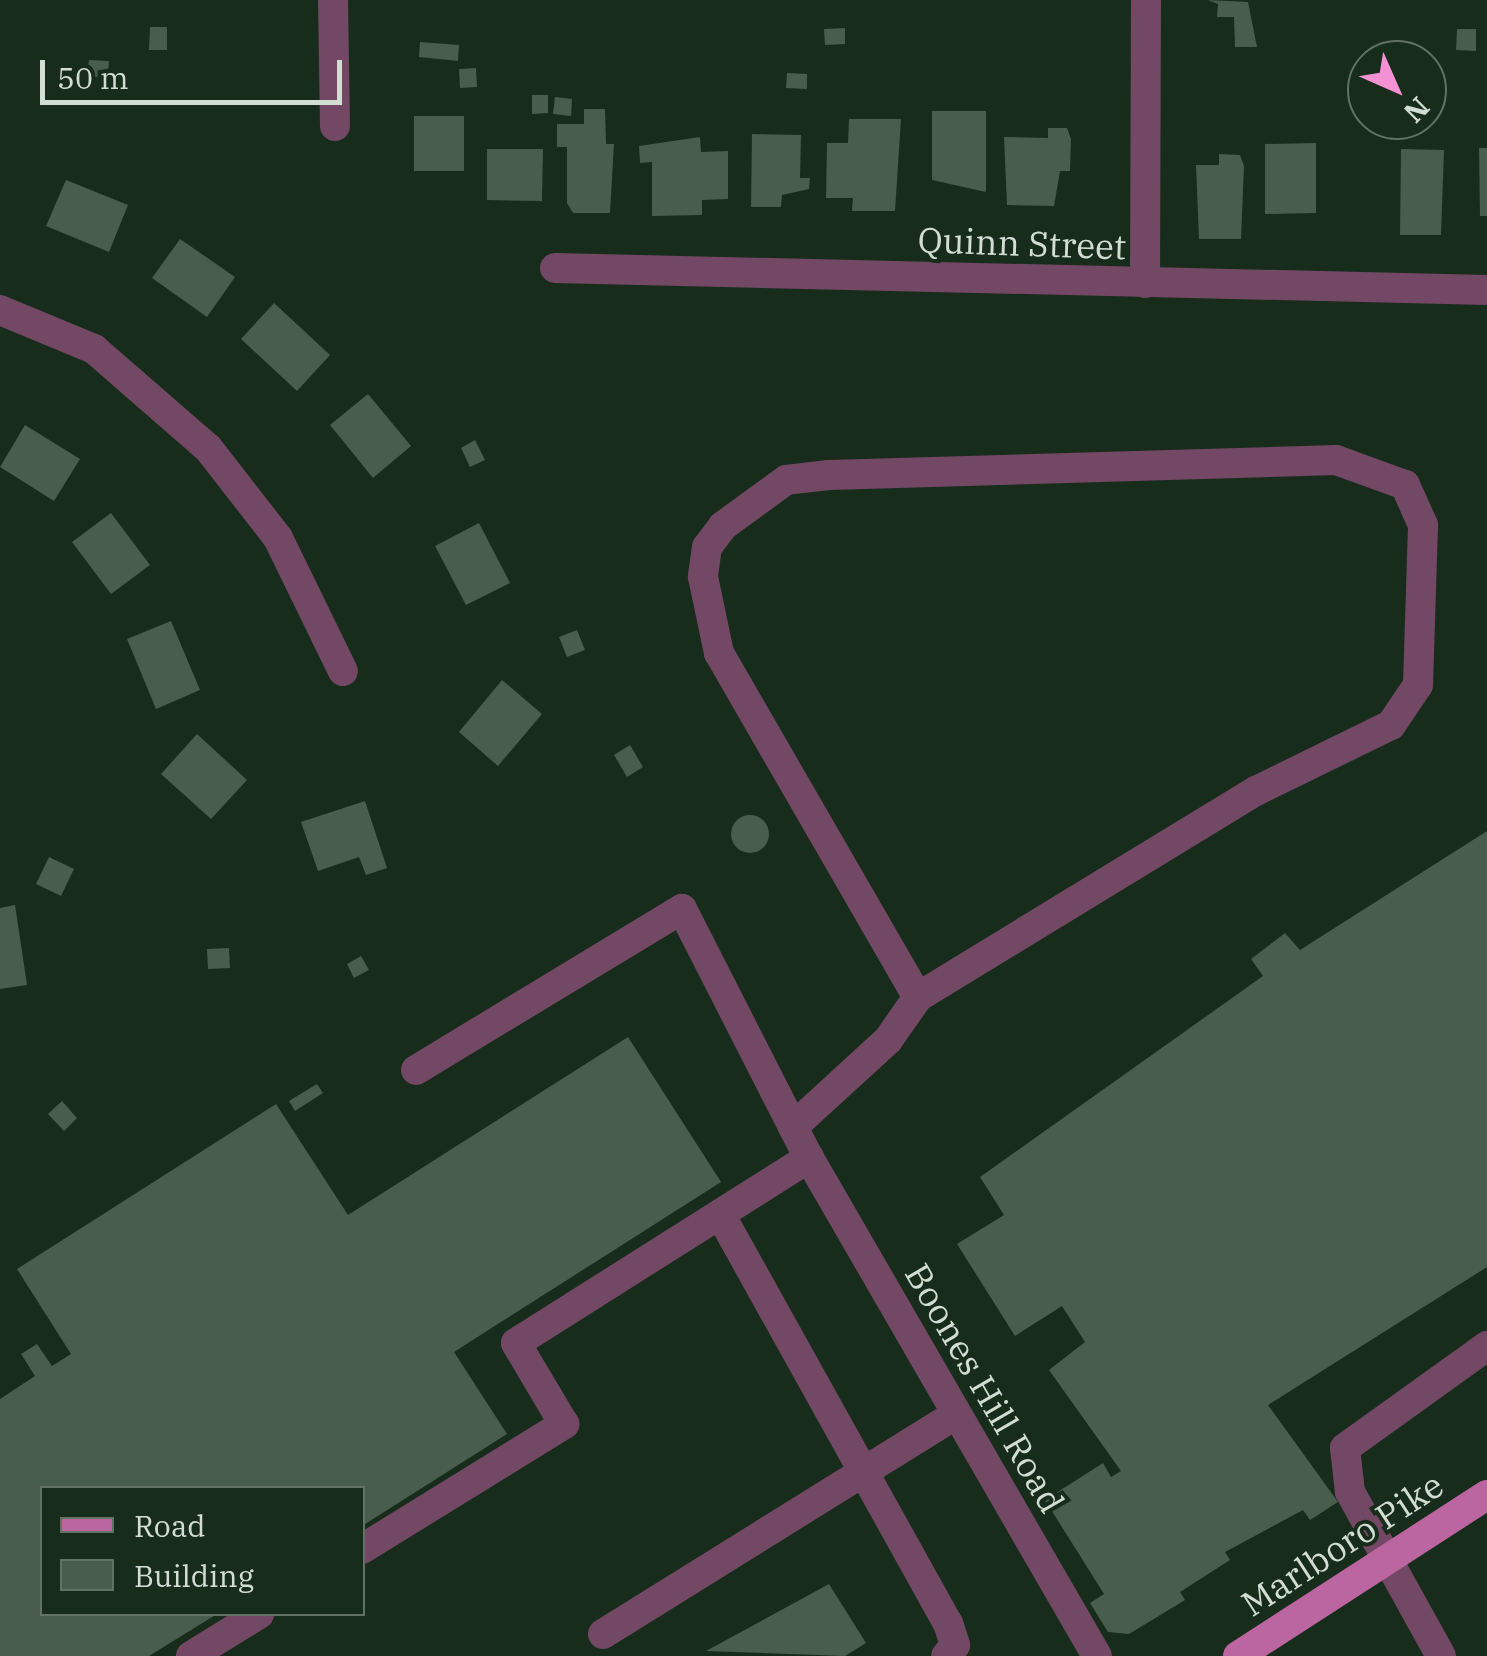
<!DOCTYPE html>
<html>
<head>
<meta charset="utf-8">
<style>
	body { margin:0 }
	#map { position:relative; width:1487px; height:1656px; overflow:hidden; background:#182c1c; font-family:"IBM Plex Serif",serif }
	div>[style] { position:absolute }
	.building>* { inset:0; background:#485d4b }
	.round { border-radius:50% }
	.minor>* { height:30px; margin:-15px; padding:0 15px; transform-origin:15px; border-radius:15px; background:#724864 }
	.major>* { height:30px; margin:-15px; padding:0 15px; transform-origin:15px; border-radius:15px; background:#bc66a1 }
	span { translate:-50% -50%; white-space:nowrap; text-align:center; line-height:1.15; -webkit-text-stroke:8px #182c1c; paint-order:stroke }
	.street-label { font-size:35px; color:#d2ded4 }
	.legend { position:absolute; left:40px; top:1486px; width:325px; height:130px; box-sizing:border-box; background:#182c1c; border:2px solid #627366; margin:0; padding:12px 18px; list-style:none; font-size:30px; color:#d2ded4 }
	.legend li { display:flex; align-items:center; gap:20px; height:50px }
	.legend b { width:50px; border:2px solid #627366 }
	.north { position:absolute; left:1347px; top:40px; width:100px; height:100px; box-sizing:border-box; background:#182c1c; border:2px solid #627366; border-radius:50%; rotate:135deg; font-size:28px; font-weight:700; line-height:40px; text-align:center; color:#d2ded4 }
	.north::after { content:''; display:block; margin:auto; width:35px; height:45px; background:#f491d4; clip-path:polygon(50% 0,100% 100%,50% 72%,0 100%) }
	.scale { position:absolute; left:40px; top:60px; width:302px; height:45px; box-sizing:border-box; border:5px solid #d2ded4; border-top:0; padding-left:12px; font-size:30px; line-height:35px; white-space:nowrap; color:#d2ded4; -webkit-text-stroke:8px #182c1c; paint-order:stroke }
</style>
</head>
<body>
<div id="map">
	<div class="building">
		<i style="clip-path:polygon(1208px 0,1248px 2px,1257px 47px,1235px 47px,1234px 17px,1217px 17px,1218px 4px)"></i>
		<i style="clip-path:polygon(150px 27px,167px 27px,167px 50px,149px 50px)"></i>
		<i style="clip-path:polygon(845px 28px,845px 44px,825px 45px,824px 29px)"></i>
		<i style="clip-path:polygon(1457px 29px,1476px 29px,1476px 51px,1456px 50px)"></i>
		<i style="clip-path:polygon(420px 42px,459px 45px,458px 61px,419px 57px)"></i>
		<i style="clip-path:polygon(89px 60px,109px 61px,108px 78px,87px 76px)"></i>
		<i style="clip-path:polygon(476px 68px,477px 87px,460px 88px,459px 69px)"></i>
		<i style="clip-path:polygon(787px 73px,807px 74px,807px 89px,786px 88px)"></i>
		<i style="clip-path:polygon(532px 95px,548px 95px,548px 113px,532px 114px)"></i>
		<i style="clip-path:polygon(555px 97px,572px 99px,571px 116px,553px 114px)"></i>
		<i style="clip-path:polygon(584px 109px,605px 109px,606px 144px,614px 144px,610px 213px,573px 213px,567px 203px,567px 147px,557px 147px,557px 124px,584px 124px)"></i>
		<i style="clip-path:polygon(932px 111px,986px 111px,986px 192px,932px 180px)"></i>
		<i style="clip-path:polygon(414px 116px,464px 116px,464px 171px,414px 171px)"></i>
		<i style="clip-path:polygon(849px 119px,901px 119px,895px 211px,852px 211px,853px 198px,826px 198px,827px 143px,848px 143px)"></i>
		<i style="clip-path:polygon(1048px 128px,1067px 128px,1071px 139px,1070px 171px,1060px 171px,1054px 206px,1007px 205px,1004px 137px,1048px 138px)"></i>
		<i style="clip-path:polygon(752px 134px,801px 135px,800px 178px,810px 178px,809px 189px,782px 195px,781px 207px,751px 207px)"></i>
		<i style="clip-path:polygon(700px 137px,701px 152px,728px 151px,728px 199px,702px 200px,702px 215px,652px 216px,652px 162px,640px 163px,639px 146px)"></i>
		<i style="clip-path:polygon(1316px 143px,1316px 213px,1265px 214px,1265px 144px)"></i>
		<i style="clip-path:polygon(1479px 148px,1487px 148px,1487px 216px,1480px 216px)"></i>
		<i style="clip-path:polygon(487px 149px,543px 149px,542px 201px,487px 200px)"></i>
		<i style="clip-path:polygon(1401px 149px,1444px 150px,1441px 235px,1400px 235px)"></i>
		<i style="clip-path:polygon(1219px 154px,1240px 155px,1244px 166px,1241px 239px,1199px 239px,1196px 165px,1219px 165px)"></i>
		<i style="clip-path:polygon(66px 180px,128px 205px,109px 252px,46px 226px)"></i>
		<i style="clip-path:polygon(180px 239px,235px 277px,207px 317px,152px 278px)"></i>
		<i style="clip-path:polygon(274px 303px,330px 355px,297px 391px,241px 339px)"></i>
		<i style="clip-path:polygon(368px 394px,411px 446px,373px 478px,330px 425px)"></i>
		<i style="clip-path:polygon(25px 425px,80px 459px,54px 501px,0 467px)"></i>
		<i style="clip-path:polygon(475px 440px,485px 460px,470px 467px,461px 448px)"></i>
		<i style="clip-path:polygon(111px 513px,150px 565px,111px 594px,72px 542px)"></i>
		<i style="clip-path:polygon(479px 523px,510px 583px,466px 605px,435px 546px)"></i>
		<i style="clip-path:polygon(171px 621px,200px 690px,156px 709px,127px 639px)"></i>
		<i style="clip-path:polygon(577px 630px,585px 650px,567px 657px,559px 637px)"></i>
		<i style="clip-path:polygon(502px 680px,542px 714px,498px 766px,459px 732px)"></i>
		<i style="clip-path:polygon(197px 734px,247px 780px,211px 819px,161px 774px)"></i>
		<i style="clip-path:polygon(630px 745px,643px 767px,627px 777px,614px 755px)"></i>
		<i style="clip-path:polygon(365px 801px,387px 868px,366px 875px,359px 857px,318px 871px,301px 822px)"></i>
		<i class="round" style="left:731px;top:815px;width:38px;height:38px"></i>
		<i style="clip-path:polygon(1487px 831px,1487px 1267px,1268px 1405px,1338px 1502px,1310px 1520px,1303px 1510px,1225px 1552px,1230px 1560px,1180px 1592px,1185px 1600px,1129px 1634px,1108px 1632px,1090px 1603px,1104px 1594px,1045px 1500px,1103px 1463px,1111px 1477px,1121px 1471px,1049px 1370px,1085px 1342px,1062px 1306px,1015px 1336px,957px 1244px,1004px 1215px,980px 1177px,1263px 976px,1251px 959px,1285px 933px,1300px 950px)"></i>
		<i style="clip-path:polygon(49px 857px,74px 869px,61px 896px,36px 884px)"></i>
		<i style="clip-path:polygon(15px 905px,27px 985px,0 989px,0 908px)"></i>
		<i style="clip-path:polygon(229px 948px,230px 968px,208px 969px,207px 949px)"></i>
		<i style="clip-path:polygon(361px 956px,369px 970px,354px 978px,347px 964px)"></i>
		<i style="clip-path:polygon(628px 1037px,721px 1182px,454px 1352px,507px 1434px,362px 1526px,362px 1488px,42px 1488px,42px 1614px,217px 1614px,149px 1656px,0 1656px,0 1399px,35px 1376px,21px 1354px,37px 1344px,52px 1366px,71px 1354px,17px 1269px,276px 1104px,348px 1215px)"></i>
		<i style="clip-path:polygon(317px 1084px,323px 1093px,295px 1111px,289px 1101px)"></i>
		<i style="clip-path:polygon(62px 1101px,77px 1118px,64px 1131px,48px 1114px)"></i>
		<i style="clip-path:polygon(829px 1584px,866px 1643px,845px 1656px,706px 1651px)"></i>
	</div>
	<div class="minor">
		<i style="left:333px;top:0;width:126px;rotate:89.1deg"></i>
		<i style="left:555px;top:268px;width:932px;rotate:1.35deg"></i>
		<i style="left:1145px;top:283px;width:283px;rotate:-89.8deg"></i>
		<i style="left:0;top:310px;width:102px;rotate:22.5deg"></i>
		<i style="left:94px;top:349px;width:151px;rotate:41deg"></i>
		<i style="left:208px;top:448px;width:114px;rotate:52.1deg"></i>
		<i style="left:278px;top:538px;width:148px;rotate:64deg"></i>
		<i style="left:416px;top:1070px;width:311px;rotate:-31.2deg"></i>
		<i style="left:682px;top:909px;width:280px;rotate:63deg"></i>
		<i style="left:809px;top:1158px;width:575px;rotate:59.96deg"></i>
		<i style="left:793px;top:1127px;width:129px;rotate:-42.5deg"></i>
		<i style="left:888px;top:1040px;width:52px;rotate:-55.1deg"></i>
		<i style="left:918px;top:997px;width:396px;rotate:-31.4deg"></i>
		<i style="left:1256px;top:791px;width:150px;rotate:-26.1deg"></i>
		<i style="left:1391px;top:725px;width:48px;rotate:-56deg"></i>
		<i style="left:1418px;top:685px;width:160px;rotate:-88.2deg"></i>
		<i style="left:1423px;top:525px;width:44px;rotate:-114.2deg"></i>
		<i style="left:1405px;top:485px;width:73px;rotate:-160.1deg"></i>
		<i style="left:1336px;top:460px;width:507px;rotate:178.31deg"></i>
		<i style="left:829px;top:475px;width:43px;rotate:173.4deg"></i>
		<i style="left:786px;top:480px;width:78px;rotate:143.9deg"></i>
		<i style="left:723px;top:526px;width:26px;rotate:127deg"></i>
		<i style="left:707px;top:547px;width:30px;rotate:98deg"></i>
		<i style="left:703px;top:577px;width:78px;rotate:78.1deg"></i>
		<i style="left:719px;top:653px;width:397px;rotate:60deg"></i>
		<i style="left:720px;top:1214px;width:468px;rotate:60.9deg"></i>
		<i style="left:948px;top:1623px;width:23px;rotate:72deg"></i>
		<i style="left:955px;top:1645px;width:14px;rotate:129deg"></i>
		<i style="left:362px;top:1549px;width:238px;rotate:-31.7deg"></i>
		<i style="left:564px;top:1424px;width:94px;rotate:-120.7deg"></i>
		<i style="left:516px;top:1343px;width:347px;rotate:-32.3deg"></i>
		<i style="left:603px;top:1634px;width:416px;rotate:-31.9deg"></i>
		<i style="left:191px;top:1656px;width:80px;rotate:-31.7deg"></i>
		<i style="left:1441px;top:1656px;width:188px;rotate:-119deg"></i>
		<i style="left:1350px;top:1492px;width:44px;rotate:-96.5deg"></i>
		<i style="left:1345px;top:1448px;width:175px;rotate:-35.7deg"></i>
	</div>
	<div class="major">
		<i style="left:1238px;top:1656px;width:297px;rotate:-32.9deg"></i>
	</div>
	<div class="street-label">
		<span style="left:1022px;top:243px;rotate:2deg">Quinn Street</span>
		<span style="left:985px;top:1388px;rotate:60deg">Boones Hill Road</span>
		<span style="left:1342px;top:1544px;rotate:-33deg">Marlboro Pike</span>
	</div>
	<ul class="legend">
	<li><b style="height:12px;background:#bc66a1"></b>Road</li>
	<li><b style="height:28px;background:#485d4b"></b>Building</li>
	</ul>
	<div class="north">N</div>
	<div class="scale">50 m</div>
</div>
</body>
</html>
